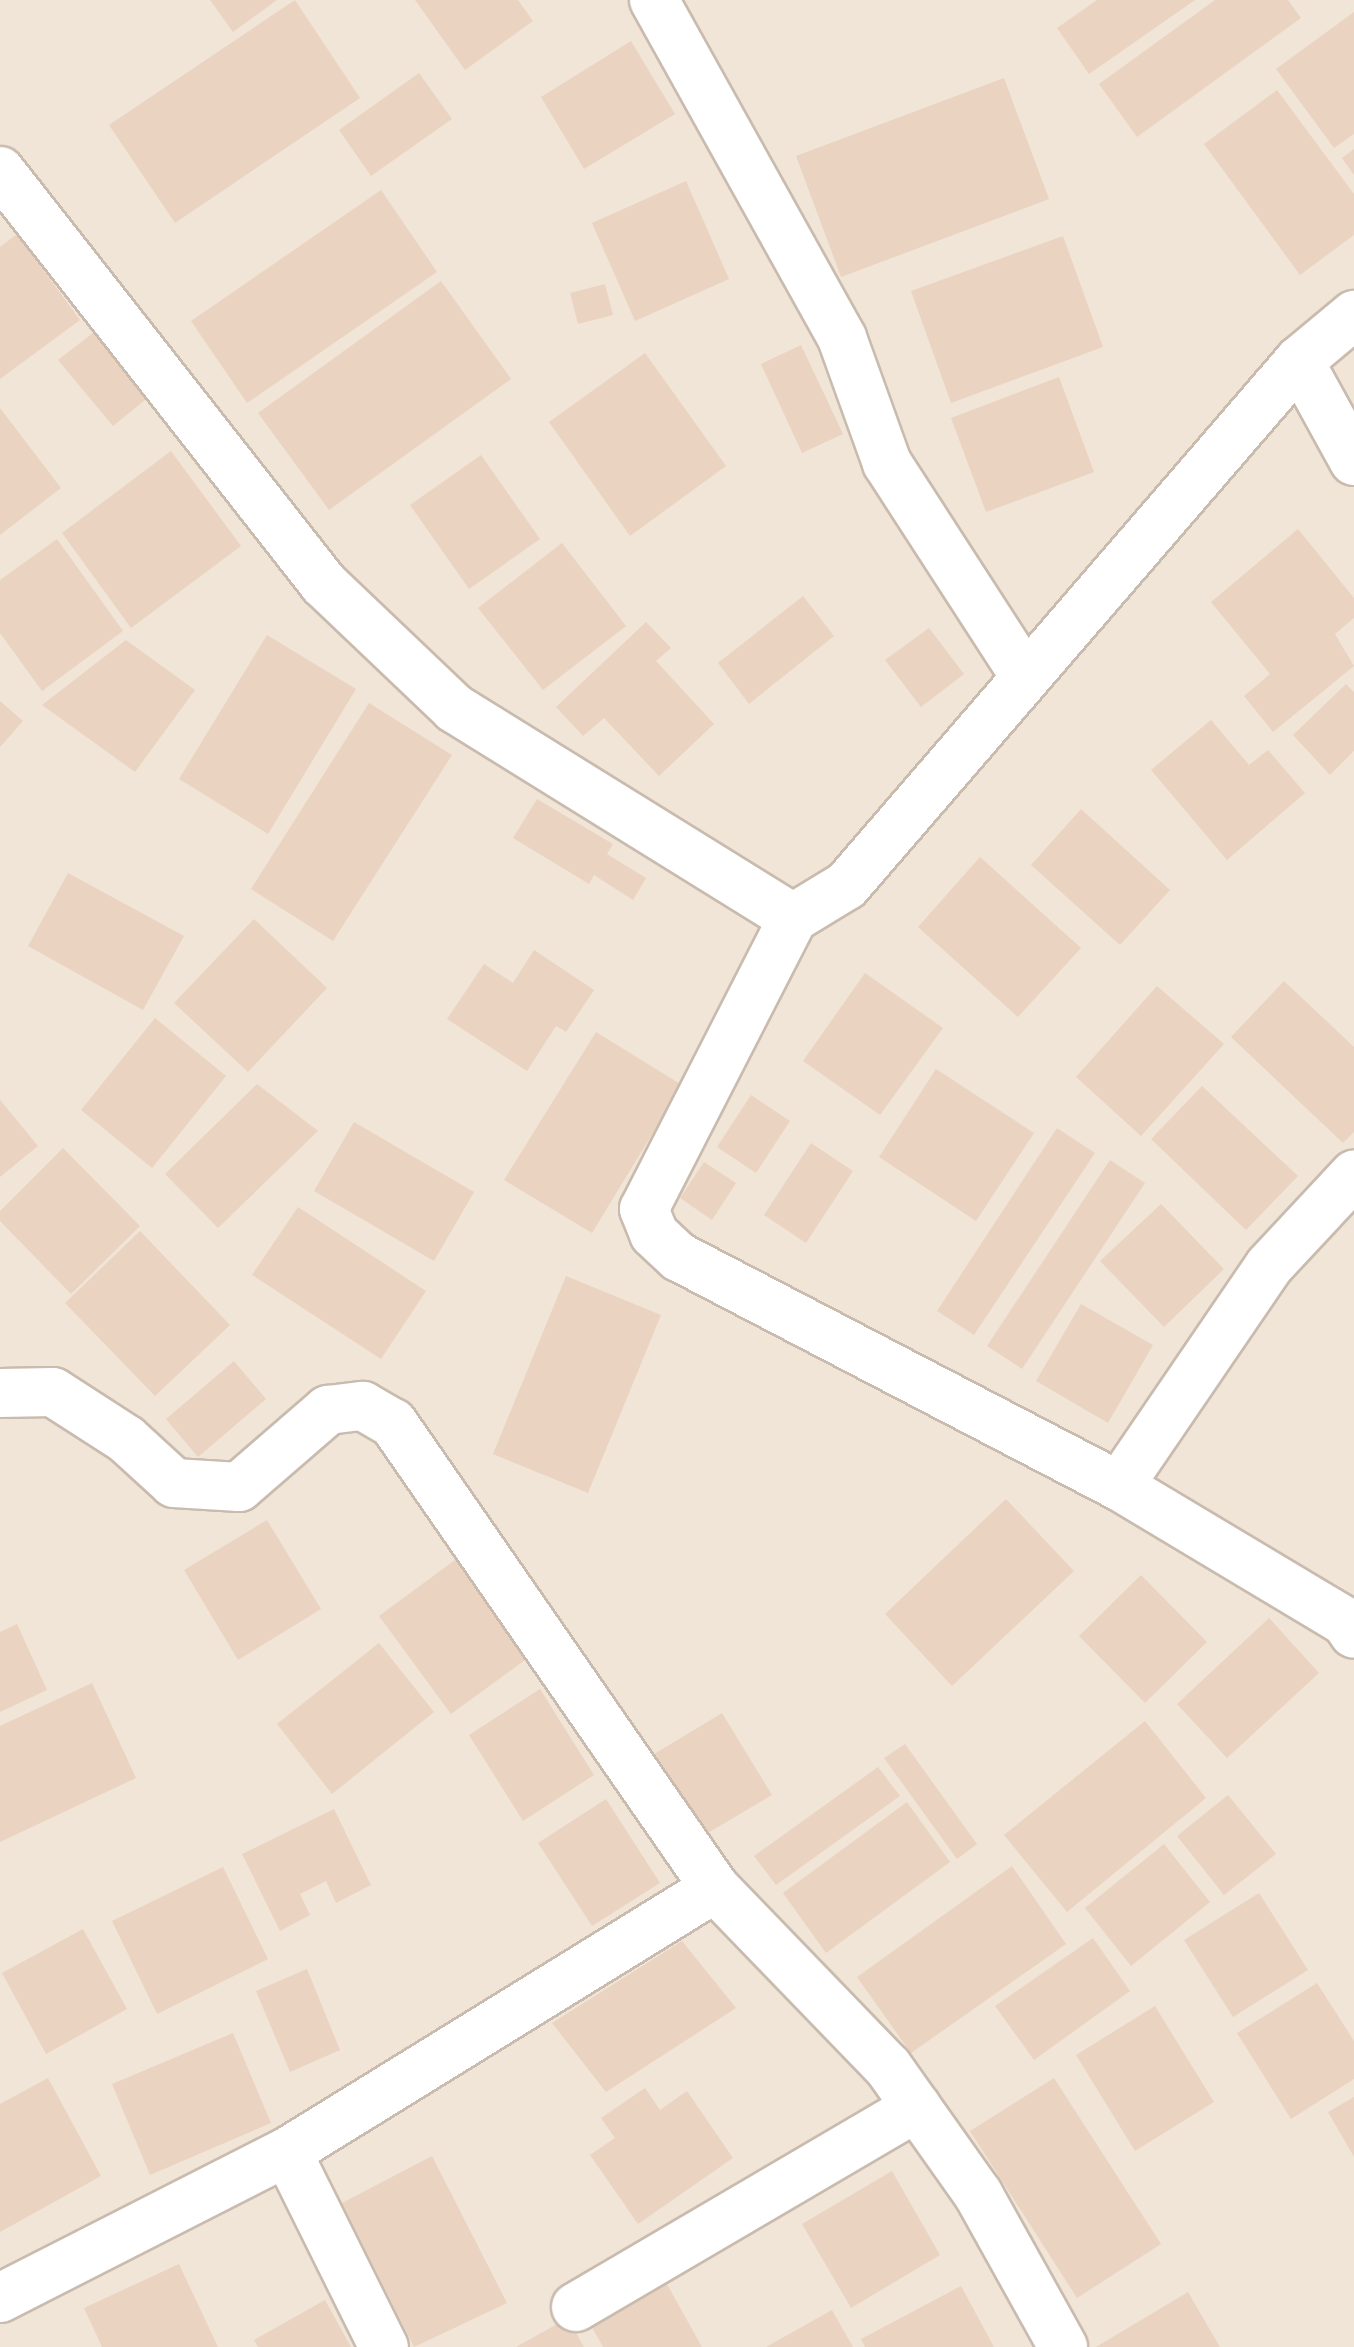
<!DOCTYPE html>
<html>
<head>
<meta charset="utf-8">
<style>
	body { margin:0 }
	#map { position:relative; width:1354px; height:2347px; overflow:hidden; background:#f9f3e7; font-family:"PT Sans Narrow",sans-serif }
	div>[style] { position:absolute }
	.residential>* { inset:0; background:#f0e5d6 }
	.building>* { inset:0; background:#ebd3c2 }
	.roads { filter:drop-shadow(2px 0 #c9bbae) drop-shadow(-2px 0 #c9bbae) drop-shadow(0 2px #c9bbae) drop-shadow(0 -2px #c9bbae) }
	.street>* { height:48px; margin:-24px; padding:0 24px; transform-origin:24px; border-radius:24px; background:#fff }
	span { translate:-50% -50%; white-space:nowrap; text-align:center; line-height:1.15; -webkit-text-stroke:9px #fcf7ed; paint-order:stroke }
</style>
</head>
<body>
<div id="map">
	<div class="residential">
		<i style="clip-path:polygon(0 0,1354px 0,1354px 2347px,0 2347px)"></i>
	</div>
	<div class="building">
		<i style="clip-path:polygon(210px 0,277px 0,233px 32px)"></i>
		<i style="clip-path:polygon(295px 0,360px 98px,175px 223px,109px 125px)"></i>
		<i style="clip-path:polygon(415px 0,518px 0,533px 21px,465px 70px)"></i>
		<i style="clip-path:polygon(1097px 0,1195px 0,1089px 74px,1057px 28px)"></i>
		<i style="clip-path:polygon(1215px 0,1288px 0,1301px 18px,1137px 137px,1099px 84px)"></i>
		<i style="clip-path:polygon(1354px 12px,1354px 134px,1334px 148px,1276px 69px)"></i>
		<i style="clip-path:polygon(631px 41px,675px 114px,584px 169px,541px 97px)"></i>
		<i style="clip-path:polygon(419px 73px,452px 119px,371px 176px,339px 130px)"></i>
		<i style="clip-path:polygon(1004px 78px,1049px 199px,841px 277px,796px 156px)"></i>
		<i style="clip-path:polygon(1277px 90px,1354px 194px,1354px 235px,1300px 275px,1204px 144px)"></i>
		<i style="clip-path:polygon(1354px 149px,1354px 175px,1342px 158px)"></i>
		<i style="clip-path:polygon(686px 181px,729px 279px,635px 321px,592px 223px)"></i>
		<i style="clip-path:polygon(381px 190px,437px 272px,247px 403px,191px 321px)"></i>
		<i style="clip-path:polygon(17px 234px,80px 320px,0 379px,0 247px)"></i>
		<i style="clip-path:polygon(1063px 236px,1103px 347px,951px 403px,911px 291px)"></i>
		<i style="clip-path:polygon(441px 281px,511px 379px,329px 510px,258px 413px)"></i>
		<i style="clip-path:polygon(605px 284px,613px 315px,578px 324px,570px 293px)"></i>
		<i style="clip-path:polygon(98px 329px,151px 395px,113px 426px,58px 360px)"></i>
		<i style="clip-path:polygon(801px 345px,843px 434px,802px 453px,761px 364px)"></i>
		<i style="clip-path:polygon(645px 353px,726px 466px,630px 536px,549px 422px)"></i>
		<i style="clip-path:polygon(1059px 377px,1094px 472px,986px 512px,951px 418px)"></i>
		<i style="clip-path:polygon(0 408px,61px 488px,0 535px)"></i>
		<i style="clip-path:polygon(171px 451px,241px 546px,131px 628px,62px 533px)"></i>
		<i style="clip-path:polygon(481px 455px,540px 539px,469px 589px,410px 505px)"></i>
		<i style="clip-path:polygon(1298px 529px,1354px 598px,1354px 618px,1335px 634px,1354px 666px,1273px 732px,1244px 696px,1270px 674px,1211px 602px)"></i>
		<i style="clip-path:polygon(57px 539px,123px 631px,42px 691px,0 633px,0 580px)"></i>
		<i style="clip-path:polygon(562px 543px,626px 626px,543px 690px,478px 608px)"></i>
		<i style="clip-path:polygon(803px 596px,834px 636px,749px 704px,718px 663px)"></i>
		<i style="clip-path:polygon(646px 622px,671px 648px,656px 661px,714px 724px,659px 776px,604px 718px,583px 736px,556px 707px)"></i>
		<i style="clip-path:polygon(929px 628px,964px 674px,921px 707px,885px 660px)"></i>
		<i style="clip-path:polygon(267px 635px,356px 689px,268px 834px,179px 779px)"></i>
		<i style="clip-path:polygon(126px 640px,195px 690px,135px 772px,42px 705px)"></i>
		<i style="clip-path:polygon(1346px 684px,1354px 692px,1354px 751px,1330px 775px,1293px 735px)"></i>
		<i style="clip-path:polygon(0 701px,23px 721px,0 747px)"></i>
		<i style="clip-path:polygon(369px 703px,452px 755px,333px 941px,251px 889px)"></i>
		<i style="clip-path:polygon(1211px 720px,1249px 765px,1268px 750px,1305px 793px,1227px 860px,1151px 770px)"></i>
		<i style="clip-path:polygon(537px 799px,613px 844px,607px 854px,646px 878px,633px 900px,594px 875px,589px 884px,513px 838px)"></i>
		<i style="clip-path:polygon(1081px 809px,1170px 890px,1120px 945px,1031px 865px)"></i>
		<i style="clip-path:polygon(980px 857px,1081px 948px,1018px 1017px,918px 927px)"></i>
		<i style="clip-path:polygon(68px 873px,184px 936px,143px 1010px,28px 946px)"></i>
		<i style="clip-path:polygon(254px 919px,327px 988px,248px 1072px,174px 1003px)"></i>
		<i style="clip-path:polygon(534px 950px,594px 990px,566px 1032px,556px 1026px,527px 1071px,447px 1019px,484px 964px,513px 983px)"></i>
		<i style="clip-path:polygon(865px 973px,943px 1028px,880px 1115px,803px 1061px)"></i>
		<i style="clip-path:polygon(1284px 981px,1354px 1047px,1354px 1132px,1343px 1143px,1231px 1037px)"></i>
		<i style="clip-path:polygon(1157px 986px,1224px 1044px,1141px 1136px,1076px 1077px)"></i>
		<i style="clip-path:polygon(155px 1018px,226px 1076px,152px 1168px,81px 1110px)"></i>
		<i style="clip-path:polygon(596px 1032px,682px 1085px,592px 1233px,504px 1180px)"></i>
		<i style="clip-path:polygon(936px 1069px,1034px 1133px,976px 1221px,879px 1157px)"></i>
		<i style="clip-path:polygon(257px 1084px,318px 1131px,218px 1228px,165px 1174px)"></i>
		<i style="clip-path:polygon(1202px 1086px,1298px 1176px,1246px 1230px,1151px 1139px)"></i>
		<i style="clip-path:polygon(751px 1095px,790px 1121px,756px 1173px,717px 1147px)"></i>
		<i style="clip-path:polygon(0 1100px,38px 1146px,0 1177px)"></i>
		<i style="clip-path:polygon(354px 1122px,474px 1192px,434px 1261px,314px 1191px)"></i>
		<i style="clip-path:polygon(1057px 1128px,1095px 1153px,974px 1335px,937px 1311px)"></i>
		<i style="clip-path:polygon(811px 1143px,853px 1171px,806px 1243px,764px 1215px)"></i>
		<i style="clip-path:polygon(63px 1148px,140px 1226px,71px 1294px,0 1221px,0 1211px)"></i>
		<i style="clip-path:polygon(1110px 1160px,1145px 1183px,1022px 1369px,987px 1346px)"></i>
		<i style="clip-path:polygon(704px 1162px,736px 1183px,712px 1220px,680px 1198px)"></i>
		<i style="clip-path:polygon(1161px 1204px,1224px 1269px,1164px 1327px,1100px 1261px)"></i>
		<i style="clip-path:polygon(298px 1207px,426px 1291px,381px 1359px,252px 1275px)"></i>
		<i style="clip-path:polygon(140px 1231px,230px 1325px,155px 1396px,65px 1303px)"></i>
		<i style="clip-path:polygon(566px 1276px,661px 1315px,588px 1493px,493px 1454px)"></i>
		<i style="clip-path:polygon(1081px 1304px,1153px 1345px,1108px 1423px,1036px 1381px)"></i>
		<i style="clip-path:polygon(234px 1361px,266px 1399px,198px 1457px,166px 1419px)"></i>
		<i style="clip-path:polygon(1006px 1499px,1074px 1571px,952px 1686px,885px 1614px)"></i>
		<i style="clip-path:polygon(267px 1520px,321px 1609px,238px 1660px,184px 1570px)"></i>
		<i style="clip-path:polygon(459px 1557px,532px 1655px,451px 1714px,379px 1616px)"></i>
		<i style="clip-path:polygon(1141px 1575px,1207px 1642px,1145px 1703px,1079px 1636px)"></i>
		<i style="clip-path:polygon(1269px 1618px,1319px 1673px,1227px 1758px,1177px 1704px)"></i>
		<i style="clip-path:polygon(17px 1624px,47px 1690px,0 1712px,0 1632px)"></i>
		<i style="clip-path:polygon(379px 1643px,434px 1712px,332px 1794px,277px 1724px)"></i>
		<i style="clip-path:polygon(92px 1683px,136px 1778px,0 1842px,0 1726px)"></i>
		<i style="clip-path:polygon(540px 1689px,594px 1775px,523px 1821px,469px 1735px)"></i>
		<i style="clip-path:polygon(722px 1713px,772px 1795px,701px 1837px,651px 1756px)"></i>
		<i style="clip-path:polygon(1145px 1721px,1206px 1798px,1067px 1912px,1004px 1835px)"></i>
		<i style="clip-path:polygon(905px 1744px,977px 1844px,957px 1859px,884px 1758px)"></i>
		<i style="clip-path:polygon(878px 1767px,900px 1796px,776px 1885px,754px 1856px)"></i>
		<i style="clip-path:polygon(1228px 1795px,1276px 1854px,1224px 1895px,1177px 1836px)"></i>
		<i style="clip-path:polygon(606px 1799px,660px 1883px,592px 1926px,538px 1843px)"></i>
		<i style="clip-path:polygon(907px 1802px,950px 1862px,826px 1953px,783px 1893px)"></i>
		<i style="clip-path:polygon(334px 1809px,371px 1885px,336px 1903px,326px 1881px,300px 1894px,310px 1915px,280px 1931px,242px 1854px)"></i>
		<i style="clip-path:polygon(1164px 1844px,1210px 1902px,1131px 1966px,1085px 1908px)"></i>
		<i style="clip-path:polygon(1012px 1866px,1066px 1944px,911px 2053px,857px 1977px)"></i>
		<i style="clip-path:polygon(223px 1867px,268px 1959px,157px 2014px,112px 1921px)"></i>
		<i style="clip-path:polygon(1259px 1893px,1308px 1970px,1233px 2017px,1184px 1940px)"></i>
		<i style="clip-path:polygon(83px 1929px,127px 2009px,46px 2054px,2px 1973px)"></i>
		<i style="clip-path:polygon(1093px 1938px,1130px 1991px,1034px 2060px,995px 2006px)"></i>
		<i style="clip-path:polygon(682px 1941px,736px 2008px,606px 2092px,552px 2023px)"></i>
		<i style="clip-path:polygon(307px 1969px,340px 2050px,290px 2072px,256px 1991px)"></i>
		<i style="clip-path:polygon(1317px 1983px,1354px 2041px,1354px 2079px,1291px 2119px,1237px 2033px)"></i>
		<i style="clip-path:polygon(1155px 2006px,1214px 2102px,1135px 2151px,1076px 2055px)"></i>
		<i style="clip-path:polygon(233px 2033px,271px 2123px,150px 2175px,112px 2084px)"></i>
		<i style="clip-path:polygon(48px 2078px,101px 2176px,0 2232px,0 2104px)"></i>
		<i style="clip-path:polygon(1054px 2078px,1161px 2244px,1077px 2298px,970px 2131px)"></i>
		<i style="clip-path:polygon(645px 2088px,660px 2110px,687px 2091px,733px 2158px,638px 2224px,590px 2155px,615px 2138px,601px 2118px)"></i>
		<i style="clip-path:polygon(1354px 2097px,1354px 2157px,1328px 2112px)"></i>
		<i style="clip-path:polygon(432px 2156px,507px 2303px,414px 2347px,342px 2203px)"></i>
		<i style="clip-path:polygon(892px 2171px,940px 2255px,851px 2308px,802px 2224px)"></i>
		<i style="clip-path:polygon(179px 2264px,218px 2347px,102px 2347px,84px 2308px)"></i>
		<i style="clip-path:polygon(663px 2277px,702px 2347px,603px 2347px,588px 2320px)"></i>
		<i style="clip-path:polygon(961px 2286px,994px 2347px,865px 2347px,861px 2339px)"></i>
		<i style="clip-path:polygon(1188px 2292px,1220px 2347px,1096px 2347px)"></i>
		<i style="clip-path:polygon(325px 2300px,351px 2347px,258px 2347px,254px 2340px)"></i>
		<i style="clip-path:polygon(832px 2310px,853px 2347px,766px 2347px)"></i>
		<i style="clip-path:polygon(568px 2318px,584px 2347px,516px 2347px)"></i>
	</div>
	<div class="roads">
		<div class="street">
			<i style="left:654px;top:0;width:387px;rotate:60.9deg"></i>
			<i style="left:842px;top:338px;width:133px;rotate:70.2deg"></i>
			<i style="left:887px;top:463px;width:252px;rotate:57.1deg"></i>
			<i style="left:0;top:171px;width:525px;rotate:51.89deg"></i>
			<i style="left:324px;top:584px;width:180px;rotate:43.6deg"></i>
			<i style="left:454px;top:708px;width:399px;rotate:31.8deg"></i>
			<i style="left:793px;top:918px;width:63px;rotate:-31.4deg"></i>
			<i style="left:847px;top:885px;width:692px;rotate:-49.22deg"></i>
			<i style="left:1299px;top:361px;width:72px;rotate:-39.9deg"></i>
			<i style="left:1299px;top:361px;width:114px;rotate:61.2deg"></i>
			<i style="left:793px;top:918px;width:327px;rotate:117.1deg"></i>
			<i style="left:644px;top:1209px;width:27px;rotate:68deg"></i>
			<i style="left:654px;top:1234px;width:34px;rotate:43deg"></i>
			<i style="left:679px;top:1257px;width:496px;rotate:27.5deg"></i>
			<i style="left:1119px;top:1486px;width:265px;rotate:30.9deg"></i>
			<i style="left:1346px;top:1622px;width:14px;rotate:56deg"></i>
			<i style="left:0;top:1393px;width:53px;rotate:-1.1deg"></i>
			<i style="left:53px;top:1392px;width:87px;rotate:32.8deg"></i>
			<i style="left:126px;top:1439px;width:65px;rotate:42.5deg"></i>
			<i style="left:174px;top:1483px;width:65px;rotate:3.5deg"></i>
			<i style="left:239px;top:1487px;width:118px;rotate:-40.9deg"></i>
			<i style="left:328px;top:1410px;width:35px;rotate:-7deg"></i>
			<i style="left:363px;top:1406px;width:34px;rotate:30deg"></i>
			<i style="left:393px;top:1423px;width:566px;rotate:55.3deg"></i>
			<i style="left:715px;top:1888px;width:249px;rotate:46deg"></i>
			<i style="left:888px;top:2067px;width:156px;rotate:54.7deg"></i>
			<i style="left:978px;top:2194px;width:175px;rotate:60.9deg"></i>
			<i style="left:1119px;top:1486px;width:266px;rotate:-55.7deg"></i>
			<i style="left:1269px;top:1266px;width:125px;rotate:-47deg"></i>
			<i style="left:287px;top:2152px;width:218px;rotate:63.6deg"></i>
			<i style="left:0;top:2298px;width:322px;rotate:-27deg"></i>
			<i style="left:287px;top:2152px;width:503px;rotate:-31.67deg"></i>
			<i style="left:576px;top:2307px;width:395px;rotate:-30.4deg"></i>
		</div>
	</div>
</div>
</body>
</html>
